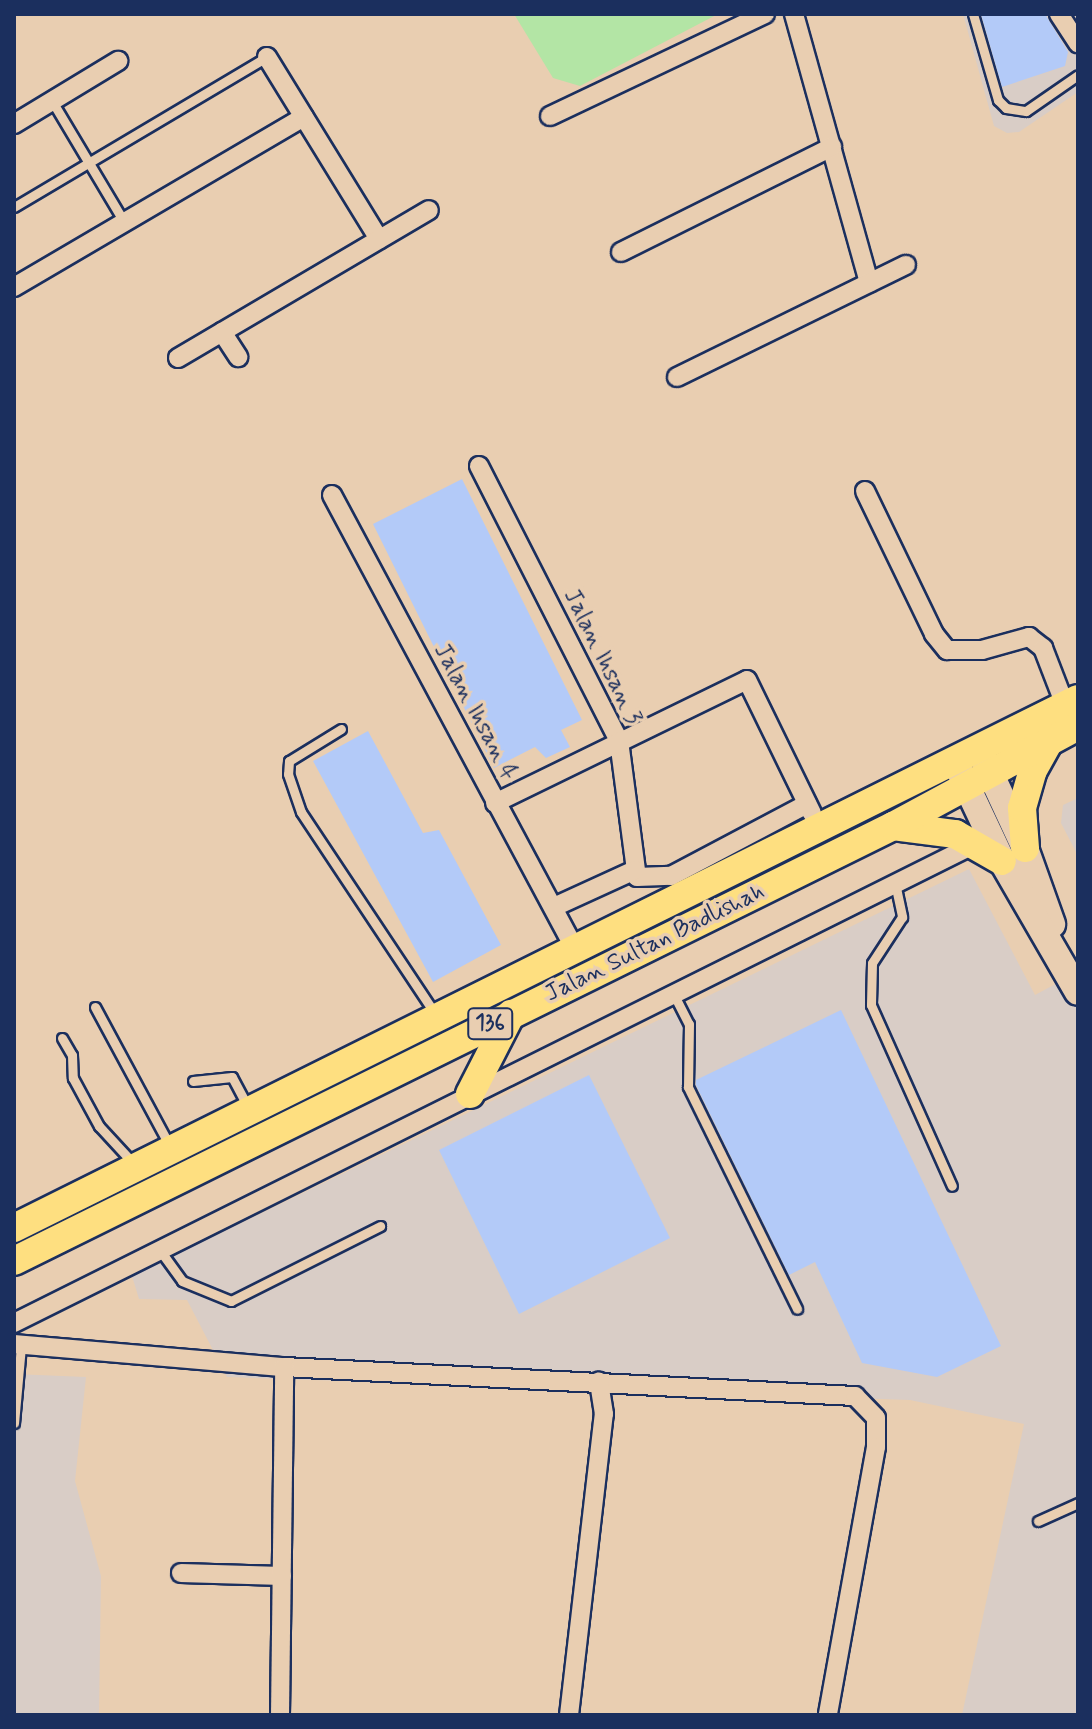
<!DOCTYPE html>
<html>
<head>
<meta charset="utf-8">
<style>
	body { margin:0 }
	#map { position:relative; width:1092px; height:1729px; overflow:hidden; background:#e9ceb1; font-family:Mynerve,sans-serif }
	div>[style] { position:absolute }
	.built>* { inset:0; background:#d9cdc6 }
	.green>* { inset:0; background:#b3e5a5 }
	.building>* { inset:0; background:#b3caf8 }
	.roads { filter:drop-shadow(2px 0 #1b2f5e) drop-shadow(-2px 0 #1b2f5e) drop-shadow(0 2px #1b2f5e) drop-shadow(0 -2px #1b2f5e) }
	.service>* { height:9px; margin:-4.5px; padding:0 4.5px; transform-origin:4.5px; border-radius:4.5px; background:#e9ceb1 }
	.minor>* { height:18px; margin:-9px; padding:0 9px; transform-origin:9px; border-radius:9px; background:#e9ceb1 }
	.secondary>* { height:26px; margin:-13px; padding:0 13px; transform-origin:13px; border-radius:13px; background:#e9ceb1 }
	.primary>* { height:28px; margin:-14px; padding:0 14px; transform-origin:14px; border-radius:14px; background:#fedf80 }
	span { translate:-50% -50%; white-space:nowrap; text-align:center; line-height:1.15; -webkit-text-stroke:7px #e9ceb1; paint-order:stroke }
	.shield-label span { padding:2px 6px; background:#e9ceb1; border:2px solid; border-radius:6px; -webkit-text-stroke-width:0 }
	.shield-label { font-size:22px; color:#1b2f5e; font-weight:700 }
	.street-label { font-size:24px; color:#1b2f5e }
	.frame { position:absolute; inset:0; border:16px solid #1b2f5e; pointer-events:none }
</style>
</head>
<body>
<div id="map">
	<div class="built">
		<i style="clip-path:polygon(963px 14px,1078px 14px,1078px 92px,1019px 132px,1007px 133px,994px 126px)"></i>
		<i style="clip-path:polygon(1078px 798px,1078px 856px,1061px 823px,1063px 805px)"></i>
		<i style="clip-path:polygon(969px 869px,1035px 995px,1078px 972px,1078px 1715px,962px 1715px,1024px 1424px,910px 1400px,227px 1377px,187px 1300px,139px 1299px,132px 1276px)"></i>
		<i style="clip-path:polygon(14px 1374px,86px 1377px,75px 1481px,101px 1576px,99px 1715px,14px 1715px)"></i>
	</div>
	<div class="green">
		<i style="clip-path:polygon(514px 14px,718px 14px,580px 86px,553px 78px)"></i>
	</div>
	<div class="building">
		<i style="clip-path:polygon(981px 14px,1045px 14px,1068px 52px,1065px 66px,1002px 87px)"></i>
		<i style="clip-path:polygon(462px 479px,582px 720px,561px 730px,570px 747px,546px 758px,535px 747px,494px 768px,373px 524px)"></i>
		<i style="clip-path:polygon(368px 731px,423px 833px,439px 830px,501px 945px,433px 982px,313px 761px)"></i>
		<i style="clip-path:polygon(841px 1010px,1001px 1346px,937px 1377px,862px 1363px,815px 1262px,789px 1275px,696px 1085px,696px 1080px)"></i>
		<i style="clip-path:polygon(589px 1075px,670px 1238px,519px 1314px,439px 1150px)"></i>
	</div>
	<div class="roads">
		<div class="service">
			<i style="left:973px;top:14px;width:90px;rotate:73.8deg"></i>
			<i style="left:998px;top:100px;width:11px;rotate:45deg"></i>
			<i style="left:1006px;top:108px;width:20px;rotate:9deg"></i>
			<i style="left:1026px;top:111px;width:63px;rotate:-34.7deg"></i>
			<i style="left:52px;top:101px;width:141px;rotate:59.2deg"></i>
			<i style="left:14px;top:207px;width:294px;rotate:-30.7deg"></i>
			<i style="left:341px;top:729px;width:61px;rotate:148.4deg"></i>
			<i style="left:289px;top:761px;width:13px;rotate:94deg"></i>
			<i style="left:288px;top:774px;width:40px;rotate:71.1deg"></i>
			<i style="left:301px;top:812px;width:242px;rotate:56.4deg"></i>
			<i style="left:895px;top:883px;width:35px;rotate:78deg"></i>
			<i style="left:902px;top:917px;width:55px;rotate:123.1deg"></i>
			<i style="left:872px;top:963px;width:42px;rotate:91.4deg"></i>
			<i style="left:871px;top:1005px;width:198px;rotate:65.9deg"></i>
			<i style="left:673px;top:993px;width:35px;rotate:63deg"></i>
			<i style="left:689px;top:1024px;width:63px;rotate:90.9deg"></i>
			<i style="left:688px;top:1087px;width:247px;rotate:63.8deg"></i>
			<i style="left:95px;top:1007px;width:160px;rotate:61.7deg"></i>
			<i style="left:62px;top:1038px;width:20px;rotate:60deg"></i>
			<i style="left:72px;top:1055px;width:23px;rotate:88deg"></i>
			<i style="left:73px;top:1078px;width:55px;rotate:61.6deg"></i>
			<i style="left:99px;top:1126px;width:53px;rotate:47.3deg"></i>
			<i style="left:193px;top:1081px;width:39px;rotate:-6deg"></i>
			<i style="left:232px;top:1077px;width:36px;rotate:62deg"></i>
			<i style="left:159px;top:1249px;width:39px;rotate:54deg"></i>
			<i style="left:182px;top:1281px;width:53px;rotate:22.2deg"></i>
			<i style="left:231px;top:1301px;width:167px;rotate:-26.7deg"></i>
			<i style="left:14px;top:1423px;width:77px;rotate:-84.8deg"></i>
			<i style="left:1038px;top:1521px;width:44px;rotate:-24.2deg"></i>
		</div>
		<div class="minor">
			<i style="left:794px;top:14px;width:279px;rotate:74.4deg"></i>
			<i style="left:1059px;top:14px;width:35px;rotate:57deg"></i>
			<i style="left:267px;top:57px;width:214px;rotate:58.4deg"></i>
			<i style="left:550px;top:116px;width:238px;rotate:-25.4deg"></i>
			<i style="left:14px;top:124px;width:122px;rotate:-31.2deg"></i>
			<i style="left:621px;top:252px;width:236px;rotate:-26.5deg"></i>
			<i style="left:14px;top:287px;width:336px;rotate:-30.4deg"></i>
			<i style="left:222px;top:332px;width:30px;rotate:57deg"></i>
			<i style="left:178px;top:358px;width:291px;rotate:-30.5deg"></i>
			<i style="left:677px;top:377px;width:255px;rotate:-26.1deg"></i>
			<i style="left:479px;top:466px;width:309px;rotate:63deg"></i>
			<i style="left:619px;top:741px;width:137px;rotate:82.5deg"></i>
			<i style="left:637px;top:877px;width:34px;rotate:-2deg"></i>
			<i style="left:671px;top:876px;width:154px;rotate:-27.9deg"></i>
			<i style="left:865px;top:491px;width:159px;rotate:64.2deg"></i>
			<i style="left:934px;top:634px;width:21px;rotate:51deg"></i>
			<i style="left:947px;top:650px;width:35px"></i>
			<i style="left:982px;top:650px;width:49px;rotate:-15.5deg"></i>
			<i style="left:1029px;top:637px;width:18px;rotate:38deg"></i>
			<i style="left:1043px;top:648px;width:61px;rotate:68.9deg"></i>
			<i style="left:332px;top:495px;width:517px;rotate:61.85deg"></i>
			<i style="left:495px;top:803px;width:280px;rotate:-26deg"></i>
			<i style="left:747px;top:680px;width:148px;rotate:64deg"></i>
			<i style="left:554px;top:907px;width:89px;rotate:-24.6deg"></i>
			<i style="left:14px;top:1323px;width:1076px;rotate:-26.49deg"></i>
			<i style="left:14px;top:1344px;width:271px;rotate:4.9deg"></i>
			<i style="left:284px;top:1367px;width:572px;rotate:2.91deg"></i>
			<i style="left:855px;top:1396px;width:30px;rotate:46deg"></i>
			<i style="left:876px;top:1418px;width:29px;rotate:90deg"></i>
			<i style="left:876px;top:1447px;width:272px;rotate:100.2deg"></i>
			<i style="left:181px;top:1573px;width:101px;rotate:1.7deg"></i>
			<i style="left:280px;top:1715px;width:348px;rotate:-89.3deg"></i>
			<i style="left:569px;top:1715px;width:303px;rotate:-83.4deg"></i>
			<i style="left:604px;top:1414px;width:33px;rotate:-99deg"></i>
		</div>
		<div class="secondary">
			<i style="left:981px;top:753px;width:105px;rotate:65.1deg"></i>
			<i style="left:1025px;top:848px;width:81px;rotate:70.4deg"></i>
			<i style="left:955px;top:761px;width:110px;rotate:64.8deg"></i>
			<i style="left:1002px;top:861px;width:151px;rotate:59.9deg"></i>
		</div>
		<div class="primary">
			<i style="left:893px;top:826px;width:63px;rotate:7.4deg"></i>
			<i style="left:955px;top:834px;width:54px;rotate:29.9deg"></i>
			<i style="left:1025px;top:848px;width:40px;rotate:-94.3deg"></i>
			<i style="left:1022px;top:808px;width:37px;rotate:-74deg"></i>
			<i style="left:1032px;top:772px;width:37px;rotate:-61deg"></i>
			<i style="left:470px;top:1094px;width:90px;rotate:-62.9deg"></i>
			<i style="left:14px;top:1228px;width:1188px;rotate:-26.44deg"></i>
			<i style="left:14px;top:1261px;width:981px;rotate:-26.33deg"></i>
			<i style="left:893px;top:826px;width:210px;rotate:-28.4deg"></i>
		</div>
	</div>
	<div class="shield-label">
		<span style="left:490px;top:1024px">136</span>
	</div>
	<div class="street-label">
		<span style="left:602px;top:657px;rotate:64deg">Jalan Ihsan 3</span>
		<span style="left:475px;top:712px;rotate:62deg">Jalan Ihsan 4</span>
		<span style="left:655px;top:943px;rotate:-26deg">Jalan Sultan Badlishah</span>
	</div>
	<div class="frame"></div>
</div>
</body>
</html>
